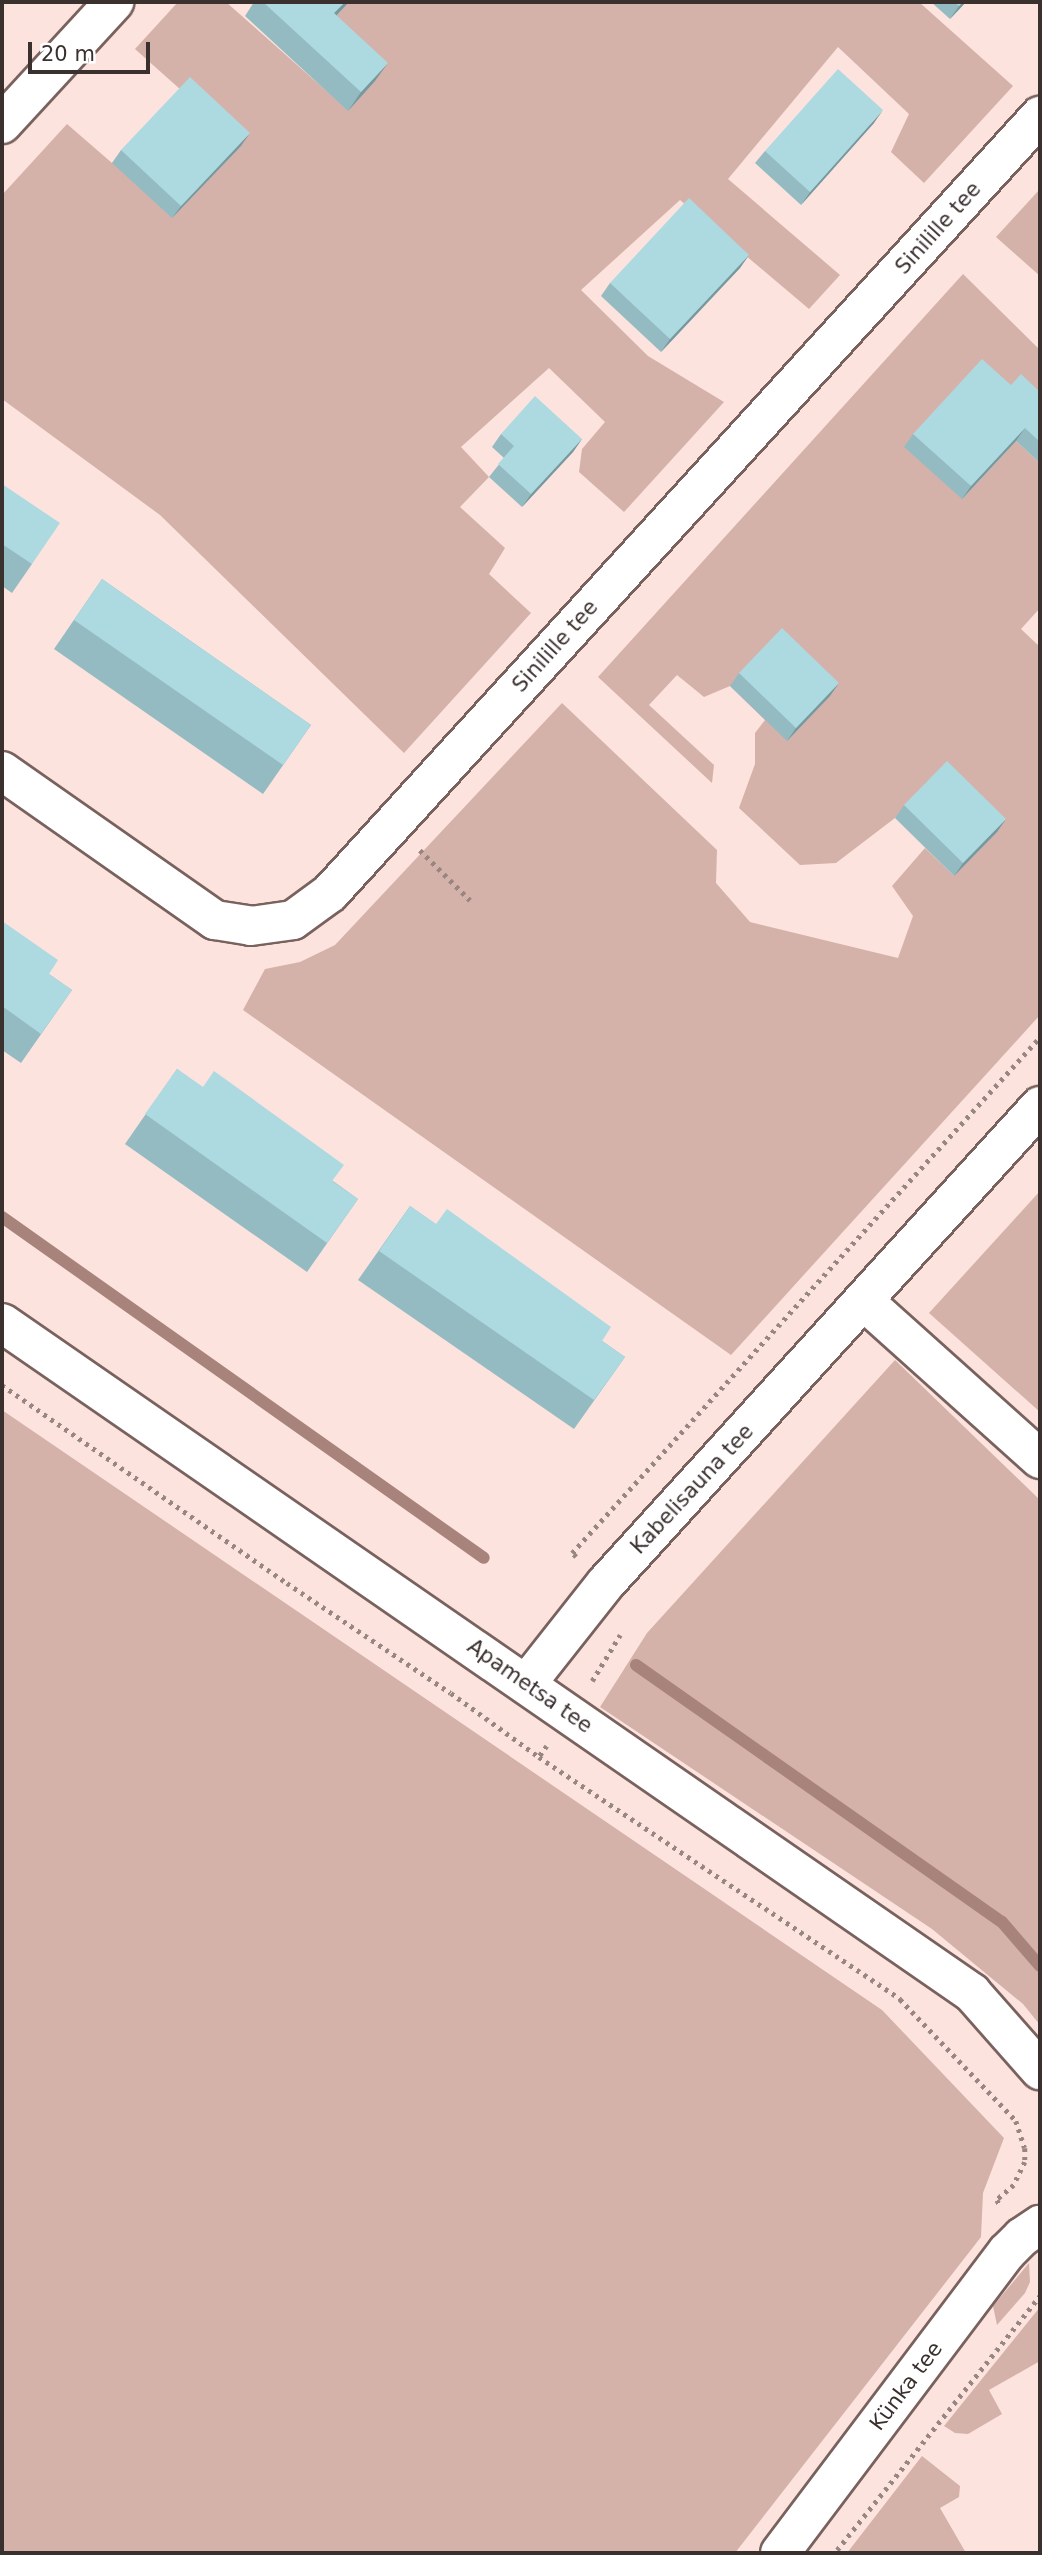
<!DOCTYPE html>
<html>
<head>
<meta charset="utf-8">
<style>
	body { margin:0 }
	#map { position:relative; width:1042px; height:2555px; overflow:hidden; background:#fde3dd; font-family:"DejaVu Sans",sans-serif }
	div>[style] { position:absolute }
	.green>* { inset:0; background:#d4b2aa }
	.stream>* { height:12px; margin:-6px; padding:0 6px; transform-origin:6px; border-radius:6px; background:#a8837b }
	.path>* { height:4.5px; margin-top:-2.25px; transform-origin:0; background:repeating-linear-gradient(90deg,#988682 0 3.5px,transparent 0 8.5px) }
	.roads { filter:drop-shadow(2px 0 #79625e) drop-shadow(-2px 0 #79625e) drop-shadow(0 2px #79625e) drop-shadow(0 -2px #79625e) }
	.minor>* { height:38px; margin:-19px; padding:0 19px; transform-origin:19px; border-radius:19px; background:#fff }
	.wall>* { inset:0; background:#95bbc2 }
	.shaded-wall>* { inset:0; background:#79989e }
	.building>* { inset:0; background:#add9e1 }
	span { translate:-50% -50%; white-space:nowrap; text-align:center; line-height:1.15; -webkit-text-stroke:7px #fff; paint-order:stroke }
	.street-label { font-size:21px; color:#3a302e }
	.frame { position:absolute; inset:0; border:4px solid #3a302e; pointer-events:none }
	.scale { position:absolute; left:28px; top:42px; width:122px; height:32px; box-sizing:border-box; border:4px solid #3a302e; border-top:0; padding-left:9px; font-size:21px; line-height:24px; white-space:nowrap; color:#3a302e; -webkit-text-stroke:5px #fff; paint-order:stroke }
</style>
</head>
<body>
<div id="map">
	<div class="green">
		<i style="clip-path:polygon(178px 2px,226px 2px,348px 110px,322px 31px,349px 2px,919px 2px,1013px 86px,924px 183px,891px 152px,909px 114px,838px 47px,728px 179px,840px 275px,809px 309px,680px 200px,581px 290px,648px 356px,724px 402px,624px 512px,579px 472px,582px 449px,605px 422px,549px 368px,461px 447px,489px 477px,460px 507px,505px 548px,489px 574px,531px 613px,404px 753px,160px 515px,2px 399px,2px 195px,67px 124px,112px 163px,181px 90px,135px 49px)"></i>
		<i style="clip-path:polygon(1040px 189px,1040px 276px,996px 237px)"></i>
		<i style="clip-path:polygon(963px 274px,1040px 350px,1040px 411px,962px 499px,1016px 441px,1040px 463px,1040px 608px,1021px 629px,1040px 647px,1040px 1015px,731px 1355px,243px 1010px,265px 969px,300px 962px,335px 945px,562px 703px,717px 850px,716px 883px,750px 922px,898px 958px,913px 916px,892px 886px,925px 848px,954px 876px,937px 775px,895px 818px,836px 863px,800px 865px,739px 808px,755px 764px,755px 733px,765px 720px,730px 686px,704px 697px,677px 675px,649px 705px,714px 765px,712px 783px,598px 677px)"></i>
		<i style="clip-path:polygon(1040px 1191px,1040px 1412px,929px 1313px)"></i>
		<i style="clip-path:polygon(895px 1360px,1040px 1500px,1040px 2025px,1023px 2004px,932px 1929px,600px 1707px,647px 1633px)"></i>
		<i style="clip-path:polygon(2px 1410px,882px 2010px,1004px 2138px,983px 2193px,981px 2237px,735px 2553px,2px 2553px)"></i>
		<i style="clip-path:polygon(1029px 2263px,1030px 2282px,1025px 2293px,997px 2325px,993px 2306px)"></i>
		<i style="clip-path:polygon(1040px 2307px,1040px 2361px,989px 2390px,1002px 2414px,968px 2434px,955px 2433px,944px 2426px)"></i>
		<i style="clip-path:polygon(922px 2456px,960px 2486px,959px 2497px,940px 2508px,966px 2553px,847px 2553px)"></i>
	</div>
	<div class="stream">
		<i style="left:2px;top:1217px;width:590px;rotate:35.28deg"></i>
		<i style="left:636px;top:1665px;width:447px;rotate:35.1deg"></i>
		<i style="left:1002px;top:1922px;width:58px;rotate:49.2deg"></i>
	</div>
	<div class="path">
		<i style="left:420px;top:850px;width:71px;rotate:45deg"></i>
		<i style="left:2px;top:1385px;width:347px;rotate:34.8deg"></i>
		<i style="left:287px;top:1583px;width:197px;rotate:33.9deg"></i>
		<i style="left:451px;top:1693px;width:109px;rotate:36deg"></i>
		<i style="left:576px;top:1557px;width:6px;rotate:-135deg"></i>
		<i style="left:572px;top:1553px;width:697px;rotate:-47.79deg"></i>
		<i style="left:592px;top:1681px;width:54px;rotate:-58.7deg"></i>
		<i style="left:547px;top:1746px;width:14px;rotate:126deg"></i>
		<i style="left:539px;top:1757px;width:435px;rotate:33.8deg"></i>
		<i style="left:900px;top:1999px;width:168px;rotate:46.4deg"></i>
		<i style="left:1016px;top:2121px;width:28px;rotate:72deg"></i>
		<i style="left:1025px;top:2148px;width:14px;rotate:90deg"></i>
		<i style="left:1025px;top:2162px;width:25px;rotate:116deg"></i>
		<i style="left:1014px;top:2185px;width:23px;rotate:139deg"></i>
		<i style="left:997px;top:2200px;width:6px;rotate:59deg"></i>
		<i style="left:837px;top:2550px;width:325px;rotate:-51.4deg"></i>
	</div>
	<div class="roads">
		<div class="minor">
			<i style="left:2px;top:124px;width:166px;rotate:-47.4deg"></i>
			<i style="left:2px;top:771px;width:260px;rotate:35deg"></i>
			<i style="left:215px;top:920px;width:36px;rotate:9deg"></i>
			<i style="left:251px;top:926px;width:42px;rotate:-8.1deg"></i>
			<i style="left:293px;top:920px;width:46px;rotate:-36.1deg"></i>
			<i style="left:330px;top:893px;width:1053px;rotate:-47.58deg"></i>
			<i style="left:865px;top:1302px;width:235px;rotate:41.9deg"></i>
			<i style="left:2px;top:1323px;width:1179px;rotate:34.63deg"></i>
			<i style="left:972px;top:1993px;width:103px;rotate:48.6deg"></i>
			<i style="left:527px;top:1683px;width:127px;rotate:-51.7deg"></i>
			<i style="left:606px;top:1583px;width:645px;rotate:-47.7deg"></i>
			<i style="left:780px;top:2553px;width:377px;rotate:-53deg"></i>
			<i style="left:1007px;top:2252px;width:21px;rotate:-45deg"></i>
			<i style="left:1022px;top:2237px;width:22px;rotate:-34deg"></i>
		</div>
	</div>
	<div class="wall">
		<i style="clip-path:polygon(254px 2px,349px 2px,337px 15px,375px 81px,348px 111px,245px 16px)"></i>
		<i style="clip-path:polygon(931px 2px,966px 2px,950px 19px)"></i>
		<i style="clip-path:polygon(874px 123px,801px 205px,755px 163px,765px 151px)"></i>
		<i style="clip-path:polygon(241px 146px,172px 218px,112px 163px,121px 150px)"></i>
		<i style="clip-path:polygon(749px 255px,740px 268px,661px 352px,601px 296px,610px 283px)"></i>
		<i style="clip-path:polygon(1011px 385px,1040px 392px,1040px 463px,1016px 441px,962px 499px,904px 447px,913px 434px)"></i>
		<i style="clip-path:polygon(501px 434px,582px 439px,573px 452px,522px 507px,489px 477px,504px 458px,492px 447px)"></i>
		<i style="clip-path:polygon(2px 484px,32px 564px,12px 593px,2px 586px)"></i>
		<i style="clip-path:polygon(102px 579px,311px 725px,263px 794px,54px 649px)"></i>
		<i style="clip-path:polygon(739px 673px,839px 683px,830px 696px,787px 741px,730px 686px)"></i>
		<i style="clip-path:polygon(904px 805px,1006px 819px,997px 832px,954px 876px,895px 818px)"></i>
		<i style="clip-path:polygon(2px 921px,49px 974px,72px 990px,21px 1063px,2px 1050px)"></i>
		<i style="clip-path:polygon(177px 1069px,358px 1199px,307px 1272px,125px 1144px)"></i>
		<i style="clip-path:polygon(410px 1206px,625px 1357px,574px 1429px,358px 1280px)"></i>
	</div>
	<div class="shaded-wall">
		<i style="clip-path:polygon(345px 2px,349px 2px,322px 31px,334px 13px)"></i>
		<i style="clip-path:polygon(963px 2px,966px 2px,950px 19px,959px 6px)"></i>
		<i style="clip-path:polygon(388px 63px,375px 81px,348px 111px,361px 92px)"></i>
		<i style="clip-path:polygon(883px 110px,874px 123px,801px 205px,810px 192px)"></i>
		<i style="clip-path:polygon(250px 133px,241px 146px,172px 218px,181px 206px)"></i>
		<i style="clip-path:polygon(749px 255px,740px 268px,661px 352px,670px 339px)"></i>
		<i style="clip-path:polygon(1025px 428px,1016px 441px,962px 499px,971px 486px)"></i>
		<i style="clip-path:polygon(582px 439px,573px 452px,522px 507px,531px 494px)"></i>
		<i style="clip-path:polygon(839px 683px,830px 696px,787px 741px,796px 728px)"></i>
		<i style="clip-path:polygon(1006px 819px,997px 832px,954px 876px,963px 863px)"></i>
	</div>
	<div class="building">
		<i style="clip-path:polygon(263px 2px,345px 2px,334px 13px,388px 63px,361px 92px)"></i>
		<i style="clip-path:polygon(954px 2px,963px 2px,959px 6px)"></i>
		<i style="clip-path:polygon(838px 69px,883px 110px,810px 192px,765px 151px)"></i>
		<i style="clip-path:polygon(190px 77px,250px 133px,181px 206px,121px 150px)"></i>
		<i style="clip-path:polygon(689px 198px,749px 255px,670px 339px,610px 283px)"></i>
		<i style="clip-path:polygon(982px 359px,1011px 385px,1021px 374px,1040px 392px,1040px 442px,1025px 428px,971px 486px,913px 434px)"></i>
		<i style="clip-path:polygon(535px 396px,582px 439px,531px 494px,498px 464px,514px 446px,501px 434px)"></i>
		<i style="clip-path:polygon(2px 484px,60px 523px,32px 564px,2px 544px)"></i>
		<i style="clip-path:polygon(102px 579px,311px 725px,283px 765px,74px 620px)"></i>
		<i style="clip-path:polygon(782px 628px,839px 683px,796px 728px,739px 673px)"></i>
		<i style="clip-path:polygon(947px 761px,1006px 819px,963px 863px,904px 805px)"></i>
		<i style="clip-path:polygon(2px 921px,58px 960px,49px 974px,72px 990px,41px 1034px,2px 1006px)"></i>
		<i style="clip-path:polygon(177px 1069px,203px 1087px,214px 1071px,344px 1165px,332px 1181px,358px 1199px,327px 1243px,145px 1114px)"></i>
		<i style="clip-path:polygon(410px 1206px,436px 1224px,447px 1209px,611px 1327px,602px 1341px,625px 1357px,594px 1400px,379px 1251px)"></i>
	</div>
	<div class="street-label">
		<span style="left:938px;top:228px;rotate:-48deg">Sinilille tee</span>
		<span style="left:555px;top:646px;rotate:-48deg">Sinilille tee</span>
		<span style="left:692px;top:1489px;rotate:-47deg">Kabelisauna tee</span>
		<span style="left:530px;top:1686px;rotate:35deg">Apametsa tee</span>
		<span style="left:906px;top:2386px;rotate:-53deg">Künka tee</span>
	</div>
	<div class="frame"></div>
	<div class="scale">20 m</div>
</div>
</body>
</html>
